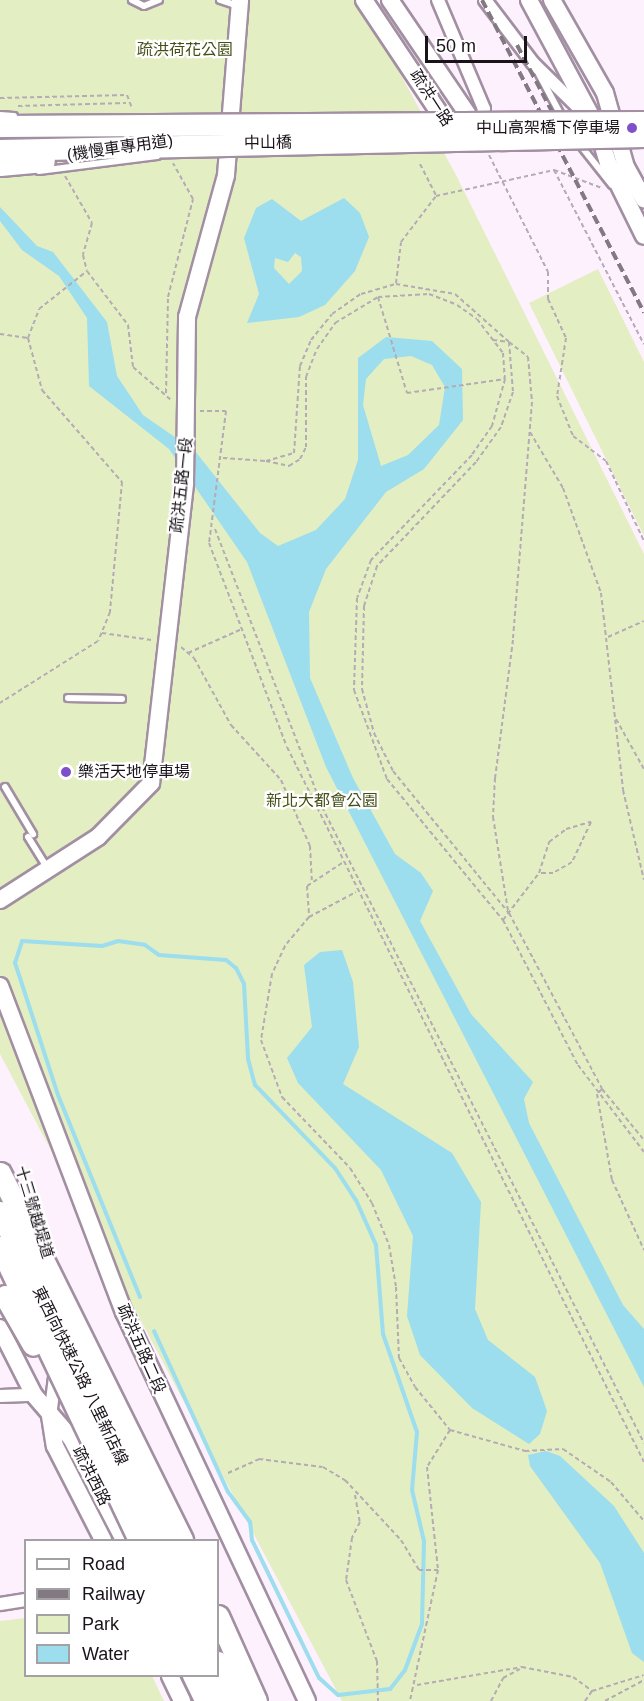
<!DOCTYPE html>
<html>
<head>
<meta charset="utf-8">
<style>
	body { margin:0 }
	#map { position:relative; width:644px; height:1701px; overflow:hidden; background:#fdf1fd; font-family:Helvetica,"Noto Sans TC",sans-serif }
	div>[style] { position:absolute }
	.green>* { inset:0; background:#e3eec2 }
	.water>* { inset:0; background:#9cddee }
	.stream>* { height:4px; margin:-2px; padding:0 2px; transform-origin:2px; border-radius:2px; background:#9cddee }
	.path>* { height:2px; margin-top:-1px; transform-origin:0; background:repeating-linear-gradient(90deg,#b5abb5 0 4.5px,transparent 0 7.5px) }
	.roads { filter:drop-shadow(2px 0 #a28fa2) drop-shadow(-2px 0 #a28fa2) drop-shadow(0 2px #a28fa2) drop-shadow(0 -2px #a28fa2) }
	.lane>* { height:6px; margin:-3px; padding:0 3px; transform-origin:3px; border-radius:3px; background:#fff }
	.street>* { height:12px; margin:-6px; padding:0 6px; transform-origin:6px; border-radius:6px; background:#fff }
	.secondary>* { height:16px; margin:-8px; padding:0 8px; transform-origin:8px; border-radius:8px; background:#fff }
	.highway>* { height:21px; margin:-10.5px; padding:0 10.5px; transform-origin:10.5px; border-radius:10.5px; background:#fff }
	.rail>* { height:4px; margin-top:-2px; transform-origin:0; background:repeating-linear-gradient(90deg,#827982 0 9px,transparent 0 13.5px) }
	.bridges { filter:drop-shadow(2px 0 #a28fa2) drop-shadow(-2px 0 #a28fa2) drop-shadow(0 2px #a28fa2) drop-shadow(0 -2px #a28fa2) }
	.lane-bridge>* { height:6px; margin:-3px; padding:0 3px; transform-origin:3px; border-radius:3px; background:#fff }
	.highway-bridge>* { height:21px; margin:-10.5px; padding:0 10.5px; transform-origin:10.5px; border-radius:10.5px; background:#fff }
	.dots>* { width:16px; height:16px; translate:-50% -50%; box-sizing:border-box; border:3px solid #fff; border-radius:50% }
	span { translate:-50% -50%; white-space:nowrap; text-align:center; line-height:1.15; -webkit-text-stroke:4.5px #fff; paint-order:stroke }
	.park-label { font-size:16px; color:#455017 }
	.street-label { font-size:16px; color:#1a131a }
	.poi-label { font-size:16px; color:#1a131a }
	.right { translate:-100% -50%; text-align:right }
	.left { translate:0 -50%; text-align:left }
	.legend { position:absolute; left:24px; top:1539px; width:195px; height:138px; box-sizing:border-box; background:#fff; border:2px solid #a3a1a3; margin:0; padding:8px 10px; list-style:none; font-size:18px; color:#1a131a }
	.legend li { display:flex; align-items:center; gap:12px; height:30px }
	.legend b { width:30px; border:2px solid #a3a1a3 }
	.scale { position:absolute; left:425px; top:36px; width:102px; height:27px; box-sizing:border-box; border:3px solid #1a131a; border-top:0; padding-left:8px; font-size:18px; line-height:21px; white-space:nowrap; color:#1a131a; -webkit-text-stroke:4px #fff; paint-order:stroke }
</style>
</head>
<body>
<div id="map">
	<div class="green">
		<i style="clip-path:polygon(0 0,359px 0,455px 173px,644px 554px,644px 1701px,342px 1701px,0 1054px)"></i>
		<i style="clip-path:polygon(598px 269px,644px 362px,644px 536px,529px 303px)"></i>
		<i style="clip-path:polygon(25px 1618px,26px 1676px,152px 1676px,164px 1701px,0 1701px,0 1621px)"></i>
	</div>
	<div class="water">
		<i style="clip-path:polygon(evenodd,344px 198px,360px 213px,369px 237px,355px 271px,325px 305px,299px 317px,247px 323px,259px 294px,244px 238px,256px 208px,272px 199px,301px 221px,344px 198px,295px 253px,301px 257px,302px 271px,289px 284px,274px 268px,275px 258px,288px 262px,295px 253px)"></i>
		<i style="clip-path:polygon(evenodd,0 207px,37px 246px,53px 252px,107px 322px,117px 376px,143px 415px,195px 451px,260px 533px,278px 546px,316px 530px,345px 499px,358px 460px,358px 358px,386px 337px,432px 341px,462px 369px,463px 420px,424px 469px,386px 492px,326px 569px,309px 612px,310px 678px,353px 778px,395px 854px,421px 873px,433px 891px,420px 921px,471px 1014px,533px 1082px,524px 1099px,529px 1123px,623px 1305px,644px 1329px,644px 1387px,326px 767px,247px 562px,169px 449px,89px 386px,87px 318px,59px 276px,22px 250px,0 221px,0 207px,411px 356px,432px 365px,445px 387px,439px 425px,408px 455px,381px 466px,363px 405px,366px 379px,384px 359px,411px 356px)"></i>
		<i style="clip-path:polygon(342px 950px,353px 982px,359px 1047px,343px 1084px,452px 1153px,481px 1202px,475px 1309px,488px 1340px,535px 1377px,547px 1411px,540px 1434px,529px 1444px,472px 1408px,420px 1355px,407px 1316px,413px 1236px,381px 1170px,298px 1083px,287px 1058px,312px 1027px,304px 965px,320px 952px)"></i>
		<i style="clip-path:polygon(546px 1451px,560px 1456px,614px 1506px,644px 1553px,644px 1662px,632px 1653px,600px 1563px,530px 1466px,528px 1455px)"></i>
	</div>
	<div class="stream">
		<i style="left:140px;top:1297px;width:218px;rotate:-112.1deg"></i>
		<i style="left:58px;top:1095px;width:139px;rotate:-108deg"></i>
		<i style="left:15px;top:963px;width:23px;rotate:-72deg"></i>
		<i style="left:22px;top:941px;width:80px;rotate:3.6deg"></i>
		<i style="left:102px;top:946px;width:17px;rotate:-17deg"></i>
		<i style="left:118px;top:941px;width:27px;rotate:8deg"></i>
		<i style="left:145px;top:945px;width:17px;rotate:36deg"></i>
		<i style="left:159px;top:955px;width:67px;rotate:4.3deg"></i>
		<i style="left:226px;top:960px;width:13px;rotate:39deg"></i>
		<i style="left:236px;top:968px;width:18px;rotate:63deg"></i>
		<i style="left:244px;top:984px;width:75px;rotate:86.9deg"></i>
		<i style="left:248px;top:1059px;width:27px;rotate:75deg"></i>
		<i style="left:255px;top:1085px;width:115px;rotate:46.1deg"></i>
		<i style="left:335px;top:1168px;width:38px;rotate:57deg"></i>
		<i style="left:356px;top:1200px;width:49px;rotate:66deg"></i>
		<i style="left:376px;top:1245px;width:89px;rotate:85.5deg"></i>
		<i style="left:383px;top:1334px;width:104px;rotate:70.9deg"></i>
		<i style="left:417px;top:1432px;width:58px;rotate:94.9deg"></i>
		<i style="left:412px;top:1490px;width:52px;rotate:76.8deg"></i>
		<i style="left:424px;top:1541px;width:83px;rotate:91.4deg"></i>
		<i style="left:422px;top:1624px;width:49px;rotate:110.3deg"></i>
		<i style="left:405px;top:1670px;width:24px;rotate:128deg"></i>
		<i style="left:390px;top:1689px;width:52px;rotate:173.4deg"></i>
		<i style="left:338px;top:1695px;width:25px;rotate:-138deg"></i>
		<i style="left:319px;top:1678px;width:153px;rotate:-115.9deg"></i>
		<i style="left:252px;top:1540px;width:18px;rotate:-96deg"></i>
		<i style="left:250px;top:1522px;width:37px;rotate:-126deg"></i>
		<i style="left:228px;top:1492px;width:177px;rotate:-114.7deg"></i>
	</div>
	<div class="path">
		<i style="left:0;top:98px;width:127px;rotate:-1.4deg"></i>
		<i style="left:127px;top:95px;width:14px;rotate:69deg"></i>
		<i style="left:18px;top:106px;width:108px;rotate:-1.6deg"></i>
		<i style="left:489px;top:155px;width:131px;rotate:63.2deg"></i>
		<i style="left:548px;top:272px;width:27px;rotate:90deg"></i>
		<i style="left:548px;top:299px;width:43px;rotate:65.2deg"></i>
		<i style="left:566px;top:338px;width:59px;rotate:98.8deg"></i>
		<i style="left:557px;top:396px;width:43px;rotate:68.2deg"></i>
		<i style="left:573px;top:436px;width:41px;rotate:37.1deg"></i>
		<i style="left:606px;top:461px;width:89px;rotate:64.6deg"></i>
		<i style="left:420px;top:164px;width:36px;rotate:63deg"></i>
		<i style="left:554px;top:170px;width:196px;rotate:62.7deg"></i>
		<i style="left:65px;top:176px;width:54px;rotate:60.1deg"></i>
		<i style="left:92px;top:223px;width:33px;rotate:106deg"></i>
		<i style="left:83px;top:255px;width:16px;rotate:76deg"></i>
		<i style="left:87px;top:271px;width:68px;rotate:52.8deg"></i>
		<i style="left:128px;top:325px;width:42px;rotate:83.2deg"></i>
		<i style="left:133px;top:367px;width:50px;rotate:41deg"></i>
		<i style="left:396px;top:283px;width:41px;rotate:-83deg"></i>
		<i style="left:401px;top:242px;width:58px;rotate:-52.7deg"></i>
		<i style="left:436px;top:196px;width:121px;rotate:-12.4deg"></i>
		<i style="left:554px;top:170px;width:51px;rotate:20.6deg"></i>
		<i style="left:378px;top:297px;width:100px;rotate:73.2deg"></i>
		<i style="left:407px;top:393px;width:99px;rotate:-8.1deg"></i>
		<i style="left:0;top:334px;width:28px;rotate:8deg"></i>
		<i style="left:28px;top:338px;width:54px;rotate:74.9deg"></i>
		<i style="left:42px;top:390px;width:122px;rotate:49deg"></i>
		<i style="left:122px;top:482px;width:131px;rotate:95.3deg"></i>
		<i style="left:110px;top:612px;width:31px;rotate:112deg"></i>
		<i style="left:98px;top:641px;width:116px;rotate:147.7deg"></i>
		<i style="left:28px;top:338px;width:31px;rotate:-69deg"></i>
		<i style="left:39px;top:309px;width:61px;rotate:-38.4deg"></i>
		<i style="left:493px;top:340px;width:16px;rotate:7deg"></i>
		<i style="left:509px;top:342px;width:24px;rotate:38deg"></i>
		<i style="left:528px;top:357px;width:45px;rotate:84.9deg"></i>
		<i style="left:532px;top:402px;width:239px;rotate:94.6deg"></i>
		<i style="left:513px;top:640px;width:139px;rotate:97.4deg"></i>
		<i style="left:495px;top:778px;width:39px;rotate:93deg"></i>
		<i style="left:493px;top:817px;width:95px;rotate:80.9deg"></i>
		<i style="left:166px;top:393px;width:96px;rotate:-88.8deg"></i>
		<i style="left:168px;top:297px;width:101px;rotate:-75.7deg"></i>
		<i style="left:193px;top:199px;width:41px;rotate:-119.1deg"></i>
		<i style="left:200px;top:411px;width:26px"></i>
		<i style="left:226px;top:411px;width:133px;rotate:97.3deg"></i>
		<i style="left:209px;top:543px;width:218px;rotate:69.1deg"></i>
		<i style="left:287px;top:747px;width:799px;rotate:63.47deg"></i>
		<i style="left:530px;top:432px;width:65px;rotate:59.5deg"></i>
		<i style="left:563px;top:488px;width:112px;rotate:70.1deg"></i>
		<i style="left:601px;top:593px;width:198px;rotate:83.6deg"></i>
		<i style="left:623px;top:790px;width:92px;rotate:76.9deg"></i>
		<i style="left:223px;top:458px;width:43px;rotate:4deg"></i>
		<i style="left:266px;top:461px;width:29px;rotate:-16deg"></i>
		<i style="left:294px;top:453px;width:87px;rotate:-86.1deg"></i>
		<i style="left:300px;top:366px;width:28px;rotate:-67deg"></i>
		<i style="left:311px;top:340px;width:33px;rotate:-51deg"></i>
		<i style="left:332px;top:314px;width:35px;rotate:-35deg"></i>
		<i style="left:361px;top:294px;width:36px;rotate:-16deg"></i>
		<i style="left:396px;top:284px;width:60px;rotate:9.6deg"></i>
		<i style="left:455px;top:294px;width:72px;rotate:41.6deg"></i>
		<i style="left:509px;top:342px;width:50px;rotate:85.4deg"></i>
		<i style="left:513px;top:392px;width:37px;rotate:109deg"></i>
		<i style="left:501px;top:427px;width:43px;rotate:125.5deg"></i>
		<i style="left:476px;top:462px;width:144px;rotate:133.6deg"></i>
		<i style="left:377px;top:566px;width:42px;rotate:108deg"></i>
		<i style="left:364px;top:606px;width:83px;rotate:91.4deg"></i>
		<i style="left:362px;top:689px;width:46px;rotate:74.7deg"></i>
		<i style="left:374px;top:733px;width:42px;rotate:63.4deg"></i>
		<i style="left:393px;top:771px;width:183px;rotate:50.8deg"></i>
		<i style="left:509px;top:913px;width:199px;rotate:62.1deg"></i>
		<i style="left:602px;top:1089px;width:66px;rotate:50.5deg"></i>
		<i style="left:266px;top:461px;width:24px;rotate:12deg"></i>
		<i style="left:289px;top:466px;width:13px;rotate:-32deg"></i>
		<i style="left:300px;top:459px;width:13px;rotate:-63deg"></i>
		<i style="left:306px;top:447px;width:70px;rotate:-90deg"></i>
		<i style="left:306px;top:377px;width:30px;rotate:-69deg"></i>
		<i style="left:317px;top:349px;width:32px;rotate:-55deg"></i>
		<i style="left:335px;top:323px;width:50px;rotate:-31.2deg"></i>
		<i style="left:378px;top:297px;width:51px;rotate:-3.4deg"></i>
		<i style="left:429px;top:294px;width:30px;rotate:21deg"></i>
		<i style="left:457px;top:305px;width:24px;rotate:35deg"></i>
		<i style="left:477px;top:319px;width:43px;rotate:52.6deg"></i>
		<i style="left:503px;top:353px;width:26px;rotate:86deg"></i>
		<i style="left:505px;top:379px;width:49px;rotate:105.5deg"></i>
		<i style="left:492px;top:426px;width:35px;rotate:125deg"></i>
		<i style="left:472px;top:455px;width:146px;rotate:133.9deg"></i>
		<i style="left:371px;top:560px;width:40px;rotate:110.2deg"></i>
		<i style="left:357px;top:598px;width:92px;rotate:91.9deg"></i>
		<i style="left:354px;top:690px;width:95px;rotate:69.7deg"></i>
		<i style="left:387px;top:779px;width:183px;rotate:50.6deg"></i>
		<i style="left:503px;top:920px;width:163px;rotate:62.7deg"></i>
		<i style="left:578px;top:1065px;width:109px;rotate:52.8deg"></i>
		<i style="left:215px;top:529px;width:298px;rotate:68.9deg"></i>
		<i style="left:322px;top:807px;width:713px;rotate:63.15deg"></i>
		<i style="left:102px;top:633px;width:50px;rotate:8deg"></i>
		<i style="left:608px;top:637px;width:39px;rotate:-24deg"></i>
		<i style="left:181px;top:647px;width:17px;rotate:40deg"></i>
		<i style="left:194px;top:658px;width:77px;rotate:61.1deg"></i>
		<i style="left:231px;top:725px;width:74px;rotate:47.7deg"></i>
		<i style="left:281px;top:780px;width:72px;rotate:66.3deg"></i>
		<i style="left:310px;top:846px;width:35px;rotate:87deg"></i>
		<i style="left:188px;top:653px;width:59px;rotate:-24deg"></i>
		<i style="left:616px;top:719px;width:57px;rotate:60.8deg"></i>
		<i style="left:342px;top:863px;width:42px;rotate:146.7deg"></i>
		<i style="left:307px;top:886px;width:31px;rotate:86deg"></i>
		<i style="left:309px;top:917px;width:38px;rotate:130deg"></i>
		<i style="left:285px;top:946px;width:31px;rotate:115deg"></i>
		<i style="left:272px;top:974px;width:67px;rotate:99.5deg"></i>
		<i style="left:261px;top:1040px;width:61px;rotate:69.8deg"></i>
		<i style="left:282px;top:1097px;width:98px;rotate:46.2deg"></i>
		<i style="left:350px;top:1168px;width:41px;rotate:57.8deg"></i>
		<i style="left:372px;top:1203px;width:45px;rotate:68deg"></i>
		<i style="left:389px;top:1245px;width:43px;rotate:80.5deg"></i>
		<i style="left:396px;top:1287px;width:71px;rotate:87.6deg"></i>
		<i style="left:399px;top:1358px;width:33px;rotate:61deg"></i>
		<i style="left:415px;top:1387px;width:55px;rotate:50.9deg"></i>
		<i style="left:450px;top:1430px;width:44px;rotate:121.9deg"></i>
		<i style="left:427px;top:1467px;width:104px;rotate:83.9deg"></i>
		<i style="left:438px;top:1570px;width:134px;rotate:102.1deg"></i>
		<i style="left:309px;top:917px;width:53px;rotate:-28deg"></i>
		<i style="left:503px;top:920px;width:59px;rotate:-52.5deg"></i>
		<i style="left:539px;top:873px;width:33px;rotate:-72deg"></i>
		<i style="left:549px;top:842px;width:21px;rotate:-37deg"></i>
		<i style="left:566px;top:829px;width:26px;rotate:-16deg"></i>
		<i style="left:591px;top:822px;width:44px;rotate:115.4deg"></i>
		<i style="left:572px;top:862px;width:22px;rotate:150deg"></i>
		<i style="left:553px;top:873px;width:14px;rotate:180deg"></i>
		<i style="left:602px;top:1089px;width:7px;rotate:135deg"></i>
		<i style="left:597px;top:1094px;width:87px;rotate:80.1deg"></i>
		<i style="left:612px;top:1180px;width:77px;rotate:65.4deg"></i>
		<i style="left:450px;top:1430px;width:78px;rotate:15.6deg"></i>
		<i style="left:525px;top:1451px;width:38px;rotate:-3deg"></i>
		<i style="left:563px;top:1449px;width:58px;rotate:34.5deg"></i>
		<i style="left:611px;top:1482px;width:51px;rotate:49.8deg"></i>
		<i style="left:228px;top:1473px;width:34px;rotate:-24deg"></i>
		<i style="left:259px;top:1459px;width:64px;rotate:7.1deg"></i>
		<i style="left:323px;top:1467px;width:26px;rotate:31deg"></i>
		<i style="left:345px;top:1480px;width:82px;rotate:47deg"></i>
		<i style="left:401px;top:1540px;width:35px;rotate:59deg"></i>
		<i style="left:419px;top:1570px;width:19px"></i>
		<i style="left:355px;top:1495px;width:27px;rotate:80deg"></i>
		<i style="left:360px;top:1522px;width:18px;rotate:117deg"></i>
		<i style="left:352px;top:1538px;width:42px;rotate:98.1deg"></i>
		<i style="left:346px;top:1580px;width:87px;rotate:69.1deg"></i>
		<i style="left:377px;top:1661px;width:40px;rotate:88.6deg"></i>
		<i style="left:417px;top:1685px;width:107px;rotate:-9.7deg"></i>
		<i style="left:522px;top:1667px;width:52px;rotate:11.1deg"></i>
		<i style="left:573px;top:1677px;width:24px;rotate:36deg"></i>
		<i style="left:592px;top:1691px;width:54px;rotate:-17.1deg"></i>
		<i style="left:491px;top:1701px;width:26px;rotate:-62deg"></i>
		<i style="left:503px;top:1678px;width:19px;rotate:-28deg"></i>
		<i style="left:585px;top:1701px;width:12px;rotate:-55deg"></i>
		<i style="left:605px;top:1701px;width:44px;rotate:-28.3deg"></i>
	</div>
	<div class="roads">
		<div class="lane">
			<i style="left:132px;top:0;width:13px;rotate:27deg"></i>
			<i style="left:144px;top:6px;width:16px;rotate:-22deg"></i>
			<i style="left:220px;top:0;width:19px;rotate:18deg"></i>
			<i style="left:539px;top:74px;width:49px;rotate:61.9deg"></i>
			<i style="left:577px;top:141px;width:56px;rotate:51.5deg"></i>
			<i style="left:68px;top:698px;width:54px;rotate:1.1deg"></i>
			<i style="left:5px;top:787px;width:55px;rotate:59.2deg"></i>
			<i style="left:28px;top:837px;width:38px;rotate:58deg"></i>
		</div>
		<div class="street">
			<i style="left:438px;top:0;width:118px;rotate:67.1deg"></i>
			<i style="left:484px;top:109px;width:18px;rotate:103deg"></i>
			<i style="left:485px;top:0;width:79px;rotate:52.7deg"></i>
			<i style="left:533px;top:63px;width:76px;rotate:44.5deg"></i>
			<i style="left:0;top:1396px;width:34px;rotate:-2deg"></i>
			<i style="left:50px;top:1416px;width:46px;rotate:-82.6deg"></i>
			<i style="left:0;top:1604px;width:26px;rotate:-9deg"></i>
		</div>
		<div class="secondary">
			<i style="left:364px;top:0;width:159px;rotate:56.3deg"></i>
			<i style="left:390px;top:0;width:158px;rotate:55.8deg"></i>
			<i style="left:529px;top:0;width:144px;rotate:61.8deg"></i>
			<i style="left:597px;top:127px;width:38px;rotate:73deg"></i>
			<i style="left:608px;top:163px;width:81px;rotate:63.7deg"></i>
			<i style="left:552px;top:0;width:107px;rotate:60.3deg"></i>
			<i style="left:605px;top:93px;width:77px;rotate:74.2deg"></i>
			<i style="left:626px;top:167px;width:37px;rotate:61deg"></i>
			<i style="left:0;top:900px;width:117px;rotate:-32.7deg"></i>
			<i style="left:98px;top:837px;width:76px;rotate:-45.5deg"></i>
			<i style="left:151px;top:783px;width:302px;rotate:-83.5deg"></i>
			<i style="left:185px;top:483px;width:166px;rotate:-89.3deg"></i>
			<i style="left:187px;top:317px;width:147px;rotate:-74.6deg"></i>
			<i style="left:226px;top:175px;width:176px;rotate:-85.4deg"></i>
			<i style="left:0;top:986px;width:349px;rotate:69.2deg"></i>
			<i style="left:124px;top:1312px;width:430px;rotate:64.8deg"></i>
			<i style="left:0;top:1328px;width:75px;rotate:63.1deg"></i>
			<i style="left:34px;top:1395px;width:57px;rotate:49.3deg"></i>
			<i style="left:71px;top:1438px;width:115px;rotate:62.5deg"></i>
			<i style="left:50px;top:1416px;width:30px;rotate:81deg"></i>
			<i style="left:55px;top:1446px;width:106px;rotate:62.9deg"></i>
			<i style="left:170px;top:1676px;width:28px;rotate:64deg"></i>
			<i style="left:191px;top:1676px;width:28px;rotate:64deg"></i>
		</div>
		<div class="highway">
			<i style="left:218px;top:1616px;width:93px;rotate:65.9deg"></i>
			<i style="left:218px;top:1662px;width:43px;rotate:65.2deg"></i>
			<i style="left:207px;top:1676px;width:28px;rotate:63deg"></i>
		</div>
	</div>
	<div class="rail">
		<i style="left:482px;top:0;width:352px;rotate:62.6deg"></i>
		<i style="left:517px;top:45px;width:90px;rotate:62.3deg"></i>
	</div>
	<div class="bridges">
		<div class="lane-bridge">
			<i style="left:0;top:115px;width:14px;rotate:4deg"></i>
			<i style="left:39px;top:171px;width:119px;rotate:-7.2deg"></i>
		</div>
		<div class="highway-bridge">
			<i style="left:0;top:126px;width:644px;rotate:-0.36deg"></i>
			<i style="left:0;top:150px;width:644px;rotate:-1.25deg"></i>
			<i style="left:0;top:165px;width:44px;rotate:-5.2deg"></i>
			<i style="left:0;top:1173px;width:410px;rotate:63.6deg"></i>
			<i style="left:0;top:1212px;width:365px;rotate:64deg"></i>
			<i style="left:0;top:1247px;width:324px;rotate:64.6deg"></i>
			<i style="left:5px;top:1296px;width:56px;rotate:60.3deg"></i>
		</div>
	</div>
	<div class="dots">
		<i style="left:632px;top:128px;background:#7e51ca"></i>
		<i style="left:66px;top:772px;background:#7e51ca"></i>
	</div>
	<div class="park-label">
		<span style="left:185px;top:50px">疏洪荷花公園</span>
		<span style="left:322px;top:801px">新北大都會公園</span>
	</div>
	<div class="street-label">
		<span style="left:431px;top:98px;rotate:57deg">疏洪一路</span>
		<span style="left:268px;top:143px;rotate:-1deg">中山橋</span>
		<span style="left:120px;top:148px;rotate:-8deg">(機慢車專用道)</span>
		<span style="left:182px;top:485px;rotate:-84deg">疏洪五路一段</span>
		<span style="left:34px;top:1212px;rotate:73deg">十三號越堤道</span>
		<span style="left:141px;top:1349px;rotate:66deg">疏洪五路二段</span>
		<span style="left:80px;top:1376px;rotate:64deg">東西向快速公路 八里新店線</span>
		<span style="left:91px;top:1476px;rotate:63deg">疏洪西路</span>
	</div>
	<div class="poi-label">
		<span class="right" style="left:620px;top:128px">中山高架橋下停車場</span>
		<span class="left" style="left:78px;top:772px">樂活天地停車場</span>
	</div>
	<ul class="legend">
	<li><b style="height:8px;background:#fff"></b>Road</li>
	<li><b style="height:8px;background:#827982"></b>Railway</li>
	<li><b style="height:16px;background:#e3eec2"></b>Park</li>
	<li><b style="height:16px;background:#9cddee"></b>Water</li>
	</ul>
	<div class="scale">50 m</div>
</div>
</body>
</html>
